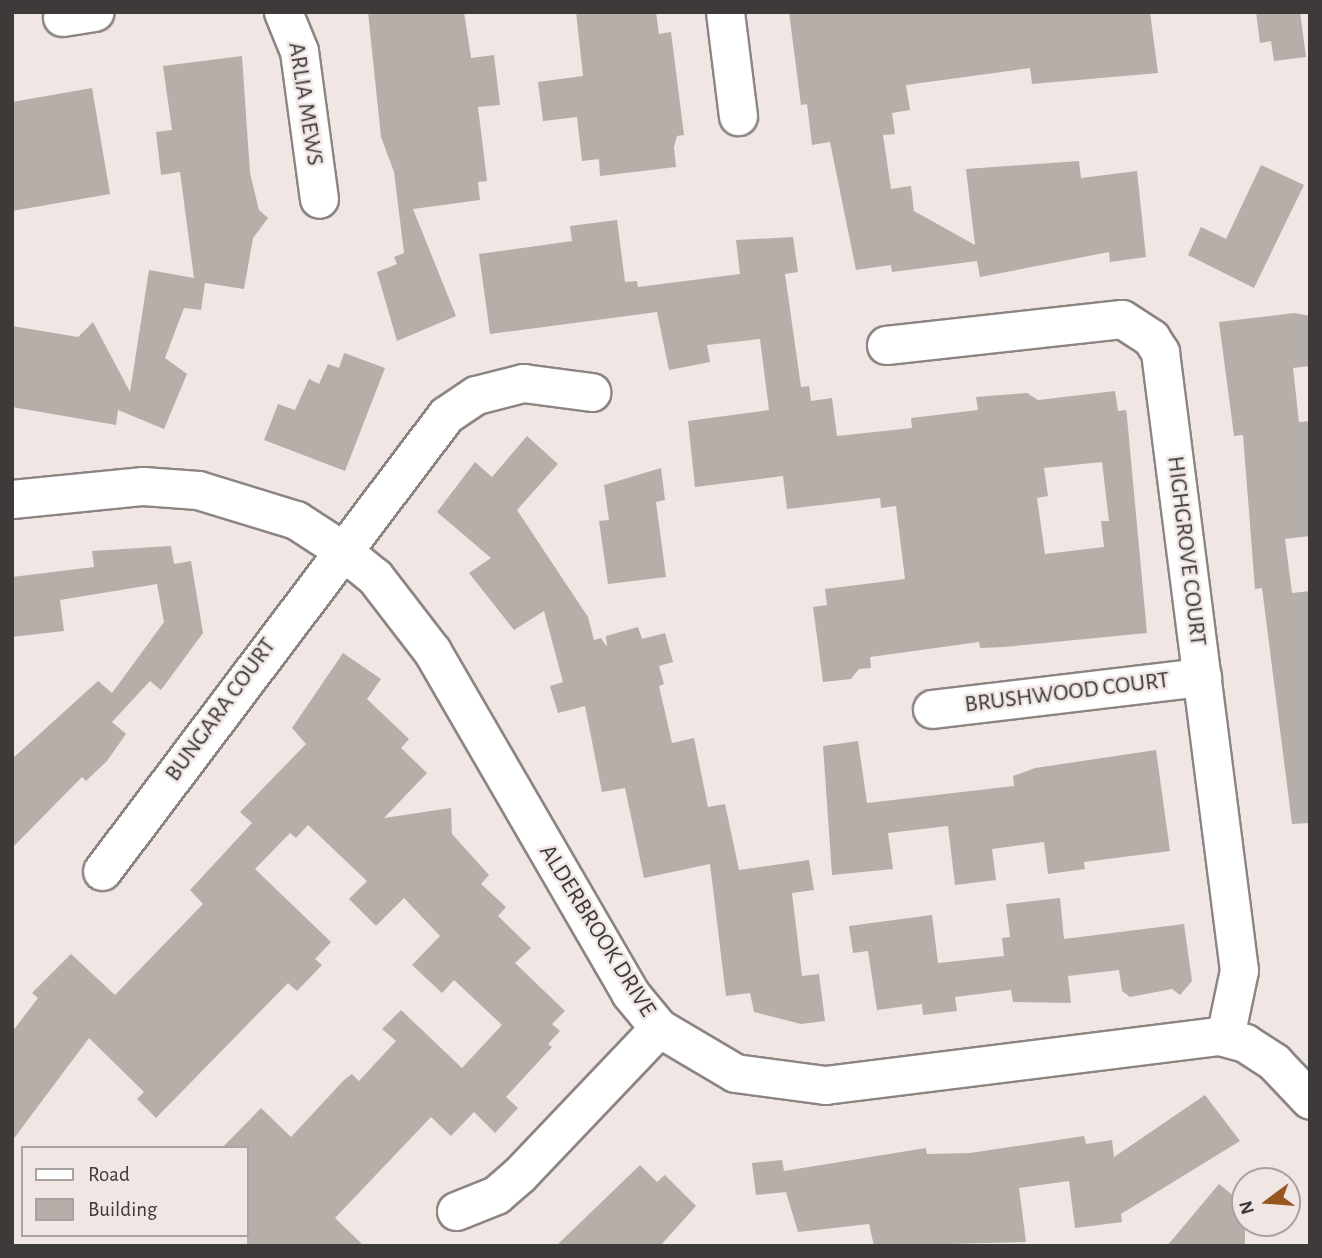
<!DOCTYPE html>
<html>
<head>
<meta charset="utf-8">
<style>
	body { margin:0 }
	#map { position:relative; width:1322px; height:1258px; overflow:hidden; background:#f0e7e4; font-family:"Alegreya Sans",sans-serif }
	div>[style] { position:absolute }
	.building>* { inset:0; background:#b5aea9 }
	.roads { filter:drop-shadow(2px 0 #8d8582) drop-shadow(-2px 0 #8d8582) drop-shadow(0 2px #8d8582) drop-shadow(0 -2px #8d8582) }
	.minor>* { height:37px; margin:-18.5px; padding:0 18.5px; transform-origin:18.5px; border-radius:18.5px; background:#fff }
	span { translate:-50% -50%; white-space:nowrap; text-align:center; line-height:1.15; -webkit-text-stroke:5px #f0e7e4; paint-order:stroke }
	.street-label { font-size:24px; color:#3e3a39 }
	.frame { position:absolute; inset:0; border:14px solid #3e3a39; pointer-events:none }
	.legend { position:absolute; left:21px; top:1146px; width:228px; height:91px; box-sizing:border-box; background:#f0e7e4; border:2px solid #a9a2a0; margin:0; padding:9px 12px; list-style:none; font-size:21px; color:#3e3a39 }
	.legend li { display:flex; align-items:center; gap:14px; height:35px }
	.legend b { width:35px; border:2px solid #a9a2a0 }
	.north { position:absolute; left:1231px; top:1167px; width:70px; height:70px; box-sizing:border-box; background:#f0e7e4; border:2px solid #a9a2a0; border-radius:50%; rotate:254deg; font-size:19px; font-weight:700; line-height:28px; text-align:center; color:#3e3a39 }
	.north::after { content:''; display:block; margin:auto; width:24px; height:32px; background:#96561e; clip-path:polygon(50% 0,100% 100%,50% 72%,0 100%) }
</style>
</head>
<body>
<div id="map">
	<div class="building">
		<i style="clip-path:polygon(368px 12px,464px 12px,471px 58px,494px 55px,500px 105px,478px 107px,487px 181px,478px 182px,480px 200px,413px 209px,456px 316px,397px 341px,377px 272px,397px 264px,394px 257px,404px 253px,394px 172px,381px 137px)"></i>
		<i style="clip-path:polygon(576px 12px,656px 12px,659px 34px,671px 32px,684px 135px,677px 136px,674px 147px,676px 167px,600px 176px,599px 159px,582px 161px,577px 117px,543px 121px,538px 82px,583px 76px)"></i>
		<i style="clip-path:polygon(789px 12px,1150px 12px,1158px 73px,1032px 84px,1030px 68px,906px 85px,910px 110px,892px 113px,895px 134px,883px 135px,891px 189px,911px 186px,914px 211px,975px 245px,966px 169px,1079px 161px,1081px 178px,1137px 171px,1146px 257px,1110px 262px,1109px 252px,980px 277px,977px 261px,892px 272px,891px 265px,856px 270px,830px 142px,812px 145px,807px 104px,801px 105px)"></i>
		<i style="clip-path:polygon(1256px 12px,1300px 12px,1306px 57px,1274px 61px,1271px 41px,1260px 43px)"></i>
		<i style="clip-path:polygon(242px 56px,250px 173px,259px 210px,268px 218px,253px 238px,244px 289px,205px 283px,201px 310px,184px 308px,165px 358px,187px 374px,164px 429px,118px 410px,116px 425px,12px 407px,12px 326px,78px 337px,93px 322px,130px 392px,149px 270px,194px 278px,180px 172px,161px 175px,156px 132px,172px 130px,163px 66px)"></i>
		<i style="clip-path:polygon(92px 88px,110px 194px,12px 211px,12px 102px)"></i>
		<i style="clip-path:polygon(1261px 165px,1304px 185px,1254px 288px,1188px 255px,1201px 227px,1226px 239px)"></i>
		<i style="clip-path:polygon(evenodd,617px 220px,625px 282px,637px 281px,638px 287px,740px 274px,736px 240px,793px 237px,798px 272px,785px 274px,801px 387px,809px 386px,811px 401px,832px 398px,837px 436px,912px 428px,911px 418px,978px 410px,976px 397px,1027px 393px,1038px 400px,1115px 391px,1118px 411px,1126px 410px,1127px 417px,1147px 633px,1004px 647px,980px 648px,979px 642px,870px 657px,871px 668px,859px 669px,851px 679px,823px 682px,813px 607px,827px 605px,825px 589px,905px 579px,896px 506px,881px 508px,880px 498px,787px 509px,783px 476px,695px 487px,688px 421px,769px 410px,760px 339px,707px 345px,710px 362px,669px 370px,657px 312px,490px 334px,479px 254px,572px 241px,570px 226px,617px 220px,1102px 462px,1109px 521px,1101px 521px,1104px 547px,1045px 554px,1037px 498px,1048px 496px,1044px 468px,1102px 462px)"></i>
		<i style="clip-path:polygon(1294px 313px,1310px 316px,1310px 366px,1293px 368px,1299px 422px,1310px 421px,1310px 536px,1285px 539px,1292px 593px,1310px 591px,1310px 823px,1292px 824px,1262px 588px,1255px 589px,1243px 435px,1234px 436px,1219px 322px)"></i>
		<i style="clip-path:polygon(344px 353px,385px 368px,345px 471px,264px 440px,278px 404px,295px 410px,309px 379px,319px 384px,328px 364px,339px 368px)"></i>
		<i style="clip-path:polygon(527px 436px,558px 464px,517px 510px,588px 617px,594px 640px,601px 638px,607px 647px,606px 636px,638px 627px,642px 639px,665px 633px,673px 662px,659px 666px,664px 684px,659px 686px,672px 743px,694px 738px,708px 807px,725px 804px,739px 870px,809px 860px,814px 890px,792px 893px,802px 976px,819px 974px,825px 1021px,801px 1024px,754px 1012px,750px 993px,726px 996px,710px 864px,644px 878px,625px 788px,602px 792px,585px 706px,558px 713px,550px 686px,563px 682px,544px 611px,514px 630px,469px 573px,491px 558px,437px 512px,475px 462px,492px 477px)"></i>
		<i style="clip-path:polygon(661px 468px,665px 500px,656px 502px,666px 577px,608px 584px,599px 521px,609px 520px,604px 485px)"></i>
		<i style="clip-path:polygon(171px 546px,174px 564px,191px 561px,203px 633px,161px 690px,150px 681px,112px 722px,126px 734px,107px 761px,86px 781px,82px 777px,12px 848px,12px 759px,98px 681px,112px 693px,164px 622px,157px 584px,60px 600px,64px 631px,12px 637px,12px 577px,94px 567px,92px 551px)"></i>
		<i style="clip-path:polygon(343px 653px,381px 679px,367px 699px,409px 739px,401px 748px,427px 773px,384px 818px,451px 808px,452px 834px,489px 875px,481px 884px,506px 907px,498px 916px,531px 948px,515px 963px,565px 1011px,552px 1024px,560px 1031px,548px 1044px,552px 1047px,506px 1097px,518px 1108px,495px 1133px,474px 1112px,451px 1136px,431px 1117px,335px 1218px,364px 1246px,247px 1246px,247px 1148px,222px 1148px,261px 1108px,291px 1137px,344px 1080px,352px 1074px,359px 1081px,396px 1041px,382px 1029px,401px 1010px,462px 1068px,502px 1025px,454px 980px,442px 993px,412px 965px,440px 936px,404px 898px,376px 926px,349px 899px,367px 881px,308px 825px,296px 838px,290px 833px,255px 869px,331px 942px,315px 959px,322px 965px,297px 991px,288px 983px,156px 1118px,137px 1099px,144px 1092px,89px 1038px,12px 1141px,12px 1032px,38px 998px,32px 993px,71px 954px,115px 995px,203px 904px,190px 890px,252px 823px,240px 812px,306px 744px,292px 728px)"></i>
		<i style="clip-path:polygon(858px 741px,867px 803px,1014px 786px,1013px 776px,1035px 768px,1156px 750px,1170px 851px,1084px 862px,1085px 869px,1048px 874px,1044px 842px,992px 849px,996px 880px,955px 885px,948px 826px,888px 833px,893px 869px,832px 875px,823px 746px)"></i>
		<i style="clip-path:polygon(1060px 898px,1064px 939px,1184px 924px,1192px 981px,1180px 995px,1172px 989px,1130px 997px,1122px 991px,1119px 970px,1068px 976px,1071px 1003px,1013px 1002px,1011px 990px,955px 997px,957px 1011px,923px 1015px,922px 1004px,877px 1010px,868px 951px,853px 953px,849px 926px,932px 915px,938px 963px,1004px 956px,1002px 938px,1010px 937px,1006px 904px)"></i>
		<i style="clip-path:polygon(1205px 1095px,1240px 1141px,1121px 1214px,1122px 1222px,1075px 1228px,1069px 1181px,1019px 1188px,1026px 1242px,874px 1246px,869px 1224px,798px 1232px,786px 1192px,756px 1195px,752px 1163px,782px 1160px,784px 1171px,926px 1148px,927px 1154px,970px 1153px,1084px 1136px,1086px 1144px,1112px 1140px,1114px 1157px)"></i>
		<i style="clip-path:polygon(640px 1165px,657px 1182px,665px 1175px,696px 1206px,660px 1246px,556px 1246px)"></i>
		<i style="clip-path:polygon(1219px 1184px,1245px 1205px,1245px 1246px,1167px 1246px)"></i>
	</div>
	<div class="roads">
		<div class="minor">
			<i style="left:283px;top:12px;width:42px;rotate:67.7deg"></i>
			<i style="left:299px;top:51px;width:149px;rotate:82.3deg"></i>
			<i style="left:725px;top:12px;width:105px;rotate:82.9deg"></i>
			<i style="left:62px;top:17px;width:33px;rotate:-9deg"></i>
			<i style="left:886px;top:345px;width:237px;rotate:-6.3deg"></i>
			<i style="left:1122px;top:319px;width:35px;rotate:33deg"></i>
			<i style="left:1151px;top:338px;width:17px;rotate:57deg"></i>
			<i style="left:1160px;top:352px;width:623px;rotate:82.72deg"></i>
			<i style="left:1239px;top:970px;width:68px;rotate:101.8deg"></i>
			<i style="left:12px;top:499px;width:132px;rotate:-5.7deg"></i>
			<i style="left:143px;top:486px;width:55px;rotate:4.2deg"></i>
			<i style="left:198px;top:490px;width:102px;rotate:17deg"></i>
			<i style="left:296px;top:520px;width:51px;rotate:33.1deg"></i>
			<i style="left:339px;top:548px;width:46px;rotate:38.9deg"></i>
			<i style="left:375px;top:577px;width:93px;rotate:52.4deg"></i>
			<i style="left:432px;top:651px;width:395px;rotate:59.9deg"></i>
			<i style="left:630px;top:993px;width:45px;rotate:50.4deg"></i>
			<i style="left:659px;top:1028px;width:88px;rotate:30.6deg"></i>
			<i style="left:735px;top:1073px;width:91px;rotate:7.6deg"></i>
			<i style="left:825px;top:1085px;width:397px;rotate:-7.1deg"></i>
			<i style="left:1219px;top:1036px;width:27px;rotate:15deg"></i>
			<i style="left:1245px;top:1043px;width:35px;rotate:33deg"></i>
			<i style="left:1274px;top:1062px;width:52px;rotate:46.5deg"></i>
			<i style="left:932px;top:709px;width:272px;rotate:-6.8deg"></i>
			<i style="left:102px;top:871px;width:571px;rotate:-52.97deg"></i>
			<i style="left:446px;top:415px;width:36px;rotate:-34deg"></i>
			<i style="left:476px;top:395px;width:49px;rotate:-14.3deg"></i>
			<i style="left:523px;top:383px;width:69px;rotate:7.5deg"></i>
			<i style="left:456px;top:1211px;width:43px;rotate:-21.8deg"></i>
			<i style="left:496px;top:1195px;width:30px;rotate:-41deg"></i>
			<i style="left:519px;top:1175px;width:203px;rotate:-46.4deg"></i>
		</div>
	</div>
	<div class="street-label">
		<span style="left:305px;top:104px;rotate:81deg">ARLIA MEWS</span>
		<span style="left:1186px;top:551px;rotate:83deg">HIGHGROVE COURT</span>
		<span style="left:1067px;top:693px;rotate:-7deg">BRUSHWOOD COURT</span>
		<span style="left:221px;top:710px;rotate:-54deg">BUNGARA COURT</span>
		<span style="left:597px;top:931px;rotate:58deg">ALDERBROOK DRIVE</span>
	</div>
	<div class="frame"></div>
	<ul class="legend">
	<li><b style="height:9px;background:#fff"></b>Road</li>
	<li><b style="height:19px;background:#b5aea9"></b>Building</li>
	</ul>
	<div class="north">N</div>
</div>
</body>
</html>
